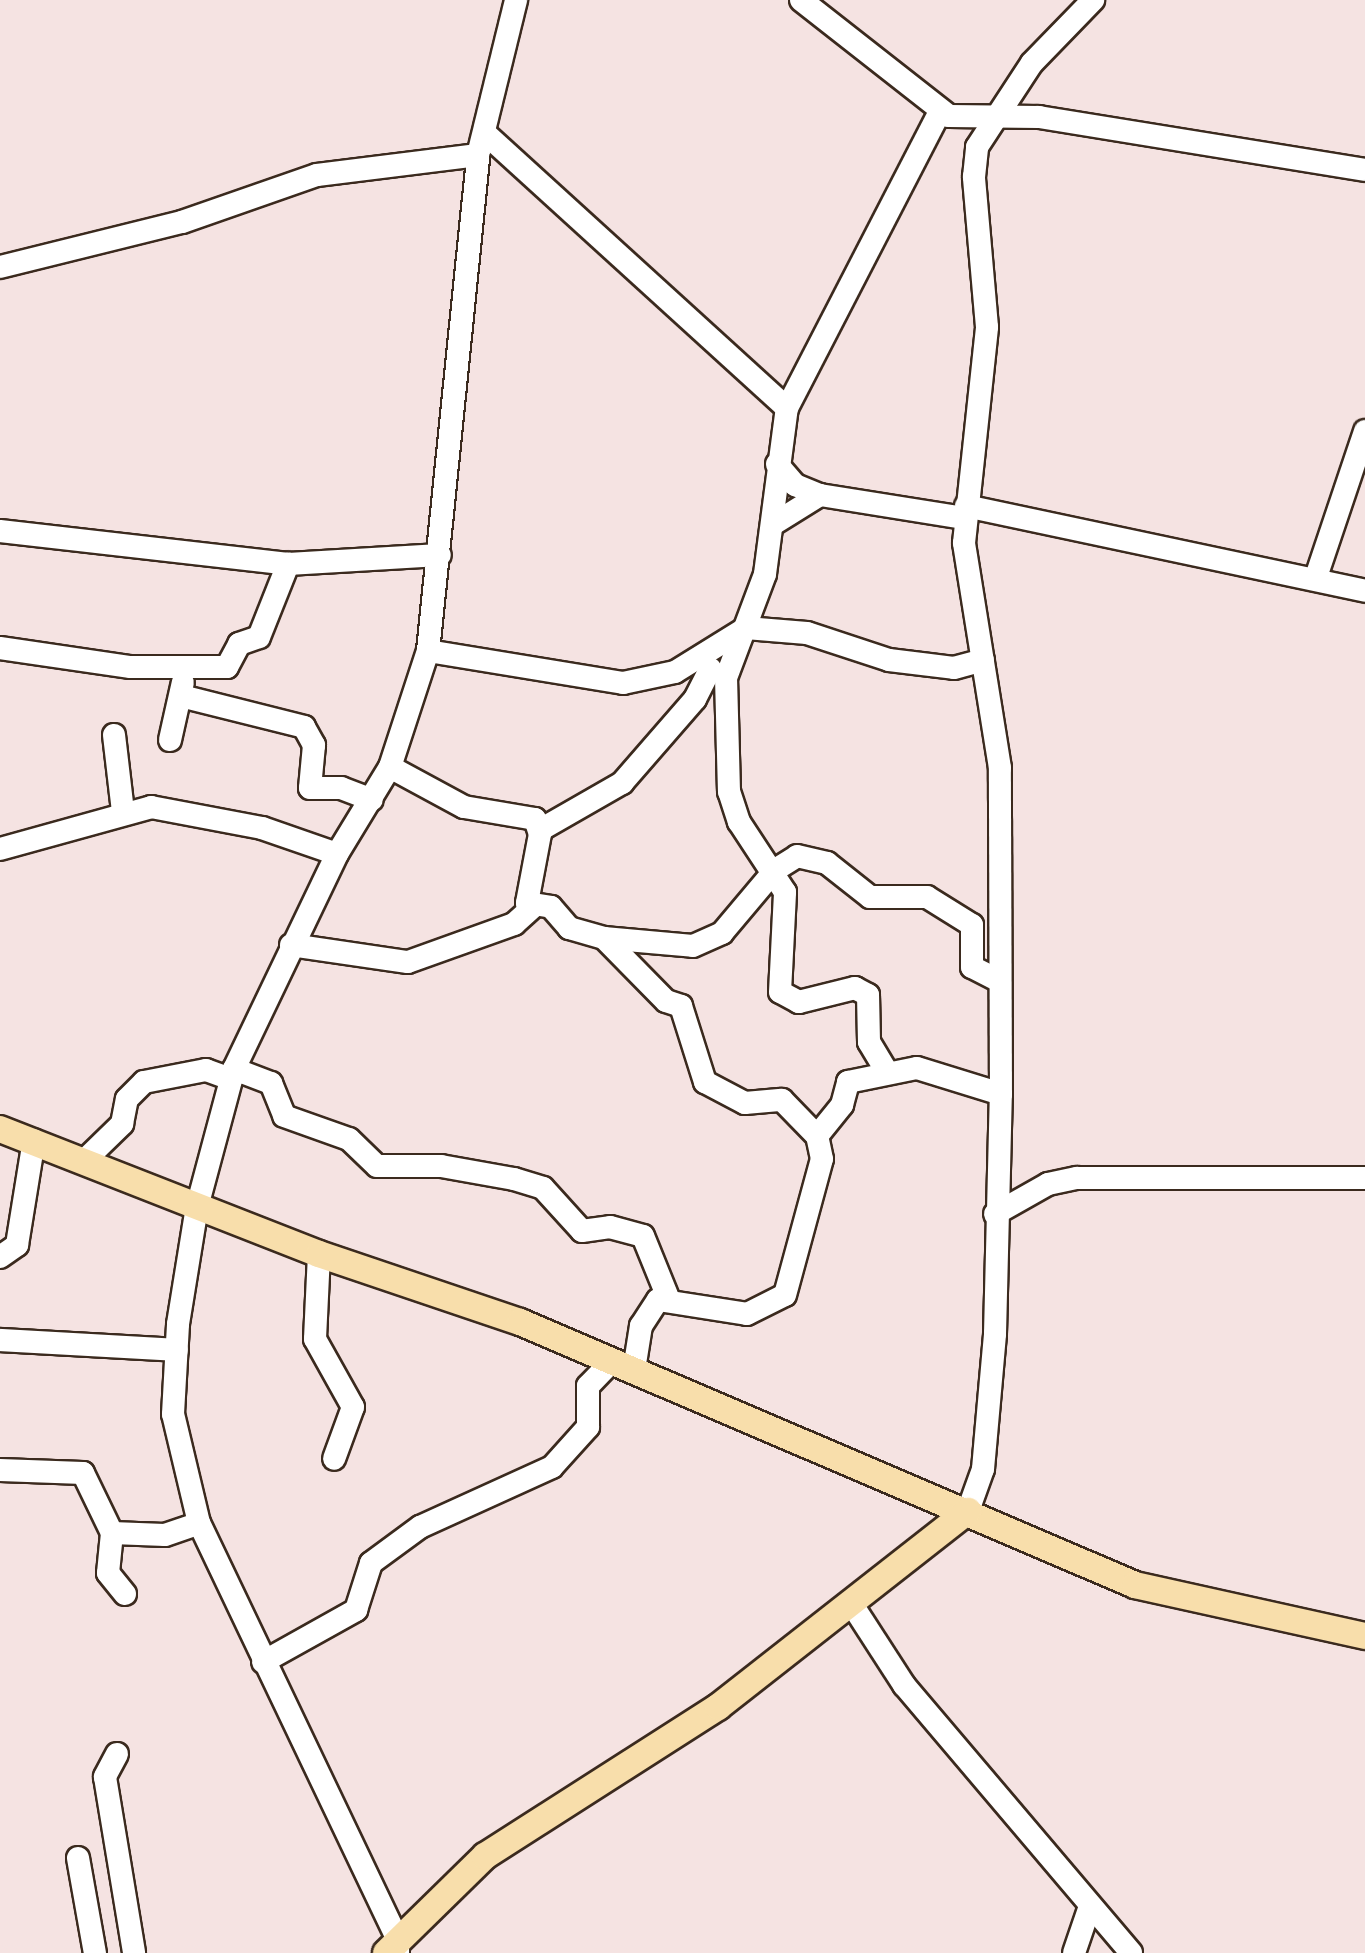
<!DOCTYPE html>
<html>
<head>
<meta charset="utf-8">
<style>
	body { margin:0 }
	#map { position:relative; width:1365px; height:1953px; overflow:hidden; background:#f5e3e2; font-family:"Balsamiq Sans",sans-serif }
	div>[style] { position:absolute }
	.roads { filter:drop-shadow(2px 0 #3b2a1e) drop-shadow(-2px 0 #3b2a1e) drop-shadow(0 2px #3b2a1e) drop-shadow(0 -2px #3b2a1e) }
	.minor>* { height:22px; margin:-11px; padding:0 11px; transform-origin:11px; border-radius:11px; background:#fff }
	.major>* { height:26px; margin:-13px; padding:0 13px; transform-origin:13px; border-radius:13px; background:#f8deab }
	span { translate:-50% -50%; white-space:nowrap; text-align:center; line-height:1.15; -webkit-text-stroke:7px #fff; paint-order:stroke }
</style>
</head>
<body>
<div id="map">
	<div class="roads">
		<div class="minor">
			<i style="left:801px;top:0;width:188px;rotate:38.1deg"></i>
			<i style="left:949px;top:116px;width:90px;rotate:0.6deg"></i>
			<i style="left:1039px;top:117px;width:330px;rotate:9.2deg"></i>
			<i style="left:488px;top:136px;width:404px;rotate:42.3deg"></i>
			<i style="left:0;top:267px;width:187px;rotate:-13.9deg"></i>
			<i style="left:182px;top:222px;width:143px;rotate:-19.2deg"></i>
			<i style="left:317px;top:175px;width:162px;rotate:-7.1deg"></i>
			<i style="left:777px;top:464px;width:28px;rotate:49deg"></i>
			<i style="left:795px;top:485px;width:27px;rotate:22deg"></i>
			<i style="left:820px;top:495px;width:145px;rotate:9.1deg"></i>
			<i style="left:966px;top:506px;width:408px;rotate:12deg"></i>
			<i style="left:775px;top:523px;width:53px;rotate:-31.9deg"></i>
			<i style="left:0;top:531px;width:290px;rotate:6.5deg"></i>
			<i style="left:288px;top:564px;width:152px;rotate:-3.4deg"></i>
			<i style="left:1316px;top:577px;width:154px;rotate:-71.4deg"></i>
			<i style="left:0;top:648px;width:132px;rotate:8.3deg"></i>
			<i style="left:131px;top:667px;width:96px"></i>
			<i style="left:227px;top:667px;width:26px;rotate:-62deg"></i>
			<i style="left:239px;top:644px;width:21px;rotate:-19deg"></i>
			<i style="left:259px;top:637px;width:79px;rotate:-68.3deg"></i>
			<i style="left:428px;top:651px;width:198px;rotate:9.3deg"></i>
			<i style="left:623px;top:683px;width:53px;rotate:-11.9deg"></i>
			<i style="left:675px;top:672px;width:84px;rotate:-31.8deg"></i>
			<i style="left:746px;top:628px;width:61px;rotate:4.7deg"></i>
			<i style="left:807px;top:633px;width:86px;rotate:18.2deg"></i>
			<i style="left:889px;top:660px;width:65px;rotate:7deg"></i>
			<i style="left:954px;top:668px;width:30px;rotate:-15deg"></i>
			<i style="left:181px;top:696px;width:127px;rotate:14.1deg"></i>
			<i style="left:304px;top:727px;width:21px;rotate:61deg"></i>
			<i style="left:314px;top:745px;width:43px;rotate:95.3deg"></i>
			<i style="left:310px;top:788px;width:31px"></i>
			<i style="left:341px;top:788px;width:33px;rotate:21deg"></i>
			<i style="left:114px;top:735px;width:78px;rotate:83.3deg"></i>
			<i style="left:170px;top:740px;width:59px;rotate:-77.4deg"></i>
			<i style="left:390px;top:767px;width:84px;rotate:28.4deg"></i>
			<i style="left:464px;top:807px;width:72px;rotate:9.6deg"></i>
			<i style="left:535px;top:819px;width:16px;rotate:72deg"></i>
			<i style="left:540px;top:834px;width:70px;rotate:100.7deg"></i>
			<i style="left:527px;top:903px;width:24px;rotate:9deg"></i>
			<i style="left:551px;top:907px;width:28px;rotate:49deg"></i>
			<i style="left:569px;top:928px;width:36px;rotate:16deg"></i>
			<i style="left:604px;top:938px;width:88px;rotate:45.5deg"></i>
			<i style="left:666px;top:1001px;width:16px;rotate:18deg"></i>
			<i style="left:681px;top:1006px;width:80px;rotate:72.5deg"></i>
			<i style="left:705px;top:1082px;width:45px;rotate:27.7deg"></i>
			<i style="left:745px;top:1103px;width:37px;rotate:-5deg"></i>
			<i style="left:782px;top:1100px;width:50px;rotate:45.8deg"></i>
			<i style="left:540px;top:830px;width:95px;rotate:-29.8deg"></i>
			<i style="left:622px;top:783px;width:111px;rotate:-49deg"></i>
			<i style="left:695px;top:699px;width:34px;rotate:-63deg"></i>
			<i style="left:0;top:849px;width:157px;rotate:-15.5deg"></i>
			<i style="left:151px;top:807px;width:113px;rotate:10.7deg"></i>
			<i style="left:262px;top:828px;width:79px;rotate:19.1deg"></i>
			<i style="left:604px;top:938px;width:89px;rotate:5.1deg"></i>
			<i style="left:693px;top:946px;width:32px;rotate:-24deg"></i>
			<i style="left:722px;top:933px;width:82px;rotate:-49.9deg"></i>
			<i style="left:775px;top:870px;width:26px;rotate:-32deg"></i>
			<i style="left:797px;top:856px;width:31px;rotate:13deg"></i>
			<i style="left:827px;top:863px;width:55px;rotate:38.3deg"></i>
			<i style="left:870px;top:897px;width:57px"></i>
			<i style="left:927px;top:897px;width:53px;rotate:31.9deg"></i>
			<i style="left:972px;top:925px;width:42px;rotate:90deg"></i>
			<i style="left:972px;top:967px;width:29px;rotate:27deg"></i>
			<i style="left:291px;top:945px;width:118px;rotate:8.3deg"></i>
			<i style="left:408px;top:962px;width:113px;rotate:-19.7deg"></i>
			<i style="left:514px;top:924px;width:25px;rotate:-42deg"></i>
			<i style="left:234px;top:1069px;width:40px;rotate:21deg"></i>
			<i style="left:271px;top:1083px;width:35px;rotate:68deg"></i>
			<i style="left:284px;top:1116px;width:69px;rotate:19.5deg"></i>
			<i style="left:349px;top:1139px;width:39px;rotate:44deg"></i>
			<i style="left:377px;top:1166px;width:64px"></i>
			<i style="left:441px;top:1166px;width:74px;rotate:10.1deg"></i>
			<i style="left:514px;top:1179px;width:30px;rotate:17deg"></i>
			<i style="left:543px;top:1188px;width:58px;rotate:47.8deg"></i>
			<i style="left:582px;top:1231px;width:28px;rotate:-8deg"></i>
			<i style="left:610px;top:1227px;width:34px;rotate:15deg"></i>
			<i style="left:643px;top:1236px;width:69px;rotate:67.9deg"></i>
			<i style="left:887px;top:1072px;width:35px;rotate:-121deg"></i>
			<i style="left:869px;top:1042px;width:47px;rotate:-91.2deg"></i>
			<i style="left:868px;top:995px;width:15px;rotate:-152deg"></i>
			<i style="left:855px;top:988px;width:58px;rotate:166deg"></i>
			<i style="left:799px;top:1002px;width:21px;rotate:-152deg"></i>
			<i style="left:780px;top:992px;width:100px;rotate:-87.1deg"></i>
			<i style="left:785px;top:892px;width:84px;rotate:-123.3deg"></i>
			<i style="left:739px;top:822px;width:32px;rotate:-108deg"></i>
			<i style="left:729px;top:792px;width:114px;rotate:-91.5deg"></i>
			<i style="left:726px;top:678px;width:111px;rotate:-69.4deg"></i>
			<i style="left:765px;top:574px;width:167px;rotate:-82.5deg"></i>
			<i style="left:787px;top:408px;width:333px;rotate:-62.7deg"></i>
			<i style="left:85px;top:1160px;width:52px;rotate:-44.2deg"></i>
			<i style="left:122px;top:1124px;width:25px;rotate:-79deg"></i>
			<i style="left:127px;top:1099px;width:24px;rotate:-45deg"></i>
			<i style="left:144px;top:1082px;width:63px;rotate:-11deg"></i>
			<i style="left:206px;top:1070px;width:27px;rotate:20deg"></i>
			<i style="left:995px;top:1214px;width:61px;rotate:-29.5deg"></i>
			<i style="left:1048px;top:1184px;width:30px;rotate:-12deg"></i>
			<i style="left:1077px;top:1178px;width:288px"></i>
			<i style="left:319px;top:1254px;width:85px;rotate:92.7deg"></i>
			<i style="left:315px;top:1339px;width:78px;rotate:60.8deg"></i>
			<i style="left:353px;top:1407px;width:55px;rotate:110.1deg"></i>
			<i style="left:0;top:1257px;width:21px;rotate:-35deg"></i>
			<i style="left:17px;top:1245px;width:106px;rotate:-80.8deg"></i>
			<i style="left:0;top:1340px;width:177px;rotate:3.2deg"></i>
			<i style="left:634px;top:1370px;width:45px;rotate:-81deg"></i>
			<i style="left:641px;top:1326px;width:31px;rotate:-57deg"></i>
			<i style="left:658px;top:1300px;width:90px;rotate:8.9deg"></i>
			<i style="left:747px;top:1314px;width:42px;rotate:-26.6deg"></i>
			<i style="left:785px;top:1295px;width:141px;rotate:-74.8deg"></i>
			<i style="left:822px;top:1159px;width:24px;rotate:-102deg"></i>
			<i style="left:817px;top:1136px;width:40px;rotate:-51deg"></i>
			<i style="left:842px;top:1105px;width:24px;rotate:-75deg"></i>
			<i style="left:848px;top:1082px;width:70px;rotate:-11.5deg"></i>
			<i style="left:917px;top:1068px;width:88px;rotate:17.2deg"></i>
			<i style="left:0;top:1470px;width:83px;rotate:2.1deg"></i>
			<i style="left:83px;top:1473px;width:67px;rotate:64.2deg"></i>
			<i style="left:112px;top:1533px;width:40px;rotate:95.7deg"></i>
			<i style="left:108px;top:1573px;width:27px;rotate:51deg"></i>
			<i style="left:968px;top:1511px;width:45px;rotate:-70.3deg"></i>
			<i style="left:983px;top:1469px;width:136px;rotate:-84.9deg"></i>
			<i style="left:995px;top:1334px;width:240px;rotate:-88.6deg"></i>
			<i style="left:1001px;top:1094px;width:326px;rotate:-90.2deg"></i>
			<i style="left:1000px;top:768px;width:228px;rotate:-99.1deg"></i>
			<i style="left:964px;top:543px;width:217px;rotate:-83.9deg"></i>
			<i style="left:987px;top:327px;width:151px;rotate:-95deg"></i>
			<i style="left:974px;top:177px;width:30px;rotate:-84deg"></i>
			<i style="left:977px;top:147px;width:100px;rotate:-56.8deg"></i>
			<i style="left:1032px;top:63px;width:88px;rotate:-45.9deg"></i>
			<i style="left:112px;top:1533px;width:53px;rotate:2.2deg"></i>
			<i style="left:165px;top:1535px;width:36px;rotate:-19deg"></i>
			<i style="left:851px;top:1603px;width:98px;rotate:57.1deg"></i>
			<i style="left:904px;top:1685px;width:351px;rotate:49.7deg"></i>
			<i style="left:263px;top:1662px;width:107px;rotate:-29.2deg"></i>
			<i style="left:356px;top:1610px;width:49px;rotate:-72.3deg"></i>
			<i style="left:371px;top:1563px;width:61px;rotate:-36.3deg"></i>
			<i style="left:420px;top:1527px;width:145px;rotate:-24.4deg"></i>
			<i style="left:552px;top:1467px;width:54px;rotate:-48deg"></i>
			<i style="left:588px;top:1427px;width:41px;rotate:-90deg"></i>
			<i style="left:588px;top:1386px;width:35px;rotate:-46deg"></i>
			<i style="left:117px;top:1754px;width:26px;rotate:118deg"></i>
			<i style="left:105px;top:1777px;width:178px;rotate:80.6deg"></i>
			<i style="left:78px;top:1858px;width:97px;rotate:79.9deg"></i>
			<i style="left:398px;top:1953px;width:13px;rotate:-90deg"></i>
			<i style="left:398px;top:1940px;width:462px;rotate:-115.5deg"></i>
			<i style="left:199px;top:1523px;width:112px;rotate:-103.4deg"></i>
			<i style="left:173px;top:1414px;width:90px;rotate:-86.8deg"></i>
			<i style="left:178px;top:1324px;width:119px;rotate:-80.8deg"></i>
			<i style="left:197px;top:1207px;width:143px;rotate:-75deg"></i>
			<i style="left:234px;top:1069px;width:238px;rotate:-64.4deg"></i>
			<i style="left:337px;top:854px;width:102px;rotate:-58.7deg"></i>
			<i style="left:390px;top:767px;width:122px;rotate:-71.9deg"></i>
			<i style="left:428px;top:651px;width:499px;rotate:-84.2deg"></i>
			<i style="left:478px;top:155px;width:160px;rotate:-76.2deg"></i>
			<i style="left:1074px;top:1953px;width:46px;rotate:-71.2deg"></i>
		</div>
		<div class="major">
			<i style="left:0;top:1129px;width:343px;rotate:21.4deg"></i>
			<i style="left:319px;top:1254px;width:212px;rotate:18.7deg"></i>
			<i style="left:520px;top:1322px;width:669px;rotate:23.15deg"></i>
			<i style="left:1135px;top:1585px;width:236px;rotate:12.5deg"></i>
			<i style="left:386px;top:1953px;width:139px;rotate:-44.4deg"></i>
			<i style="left:485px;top:1856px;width:277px;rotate:-32.6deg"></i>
			<i style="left:718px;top:1707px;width:318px;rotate:-38.1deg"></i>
		</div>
	</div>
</div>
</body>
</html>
